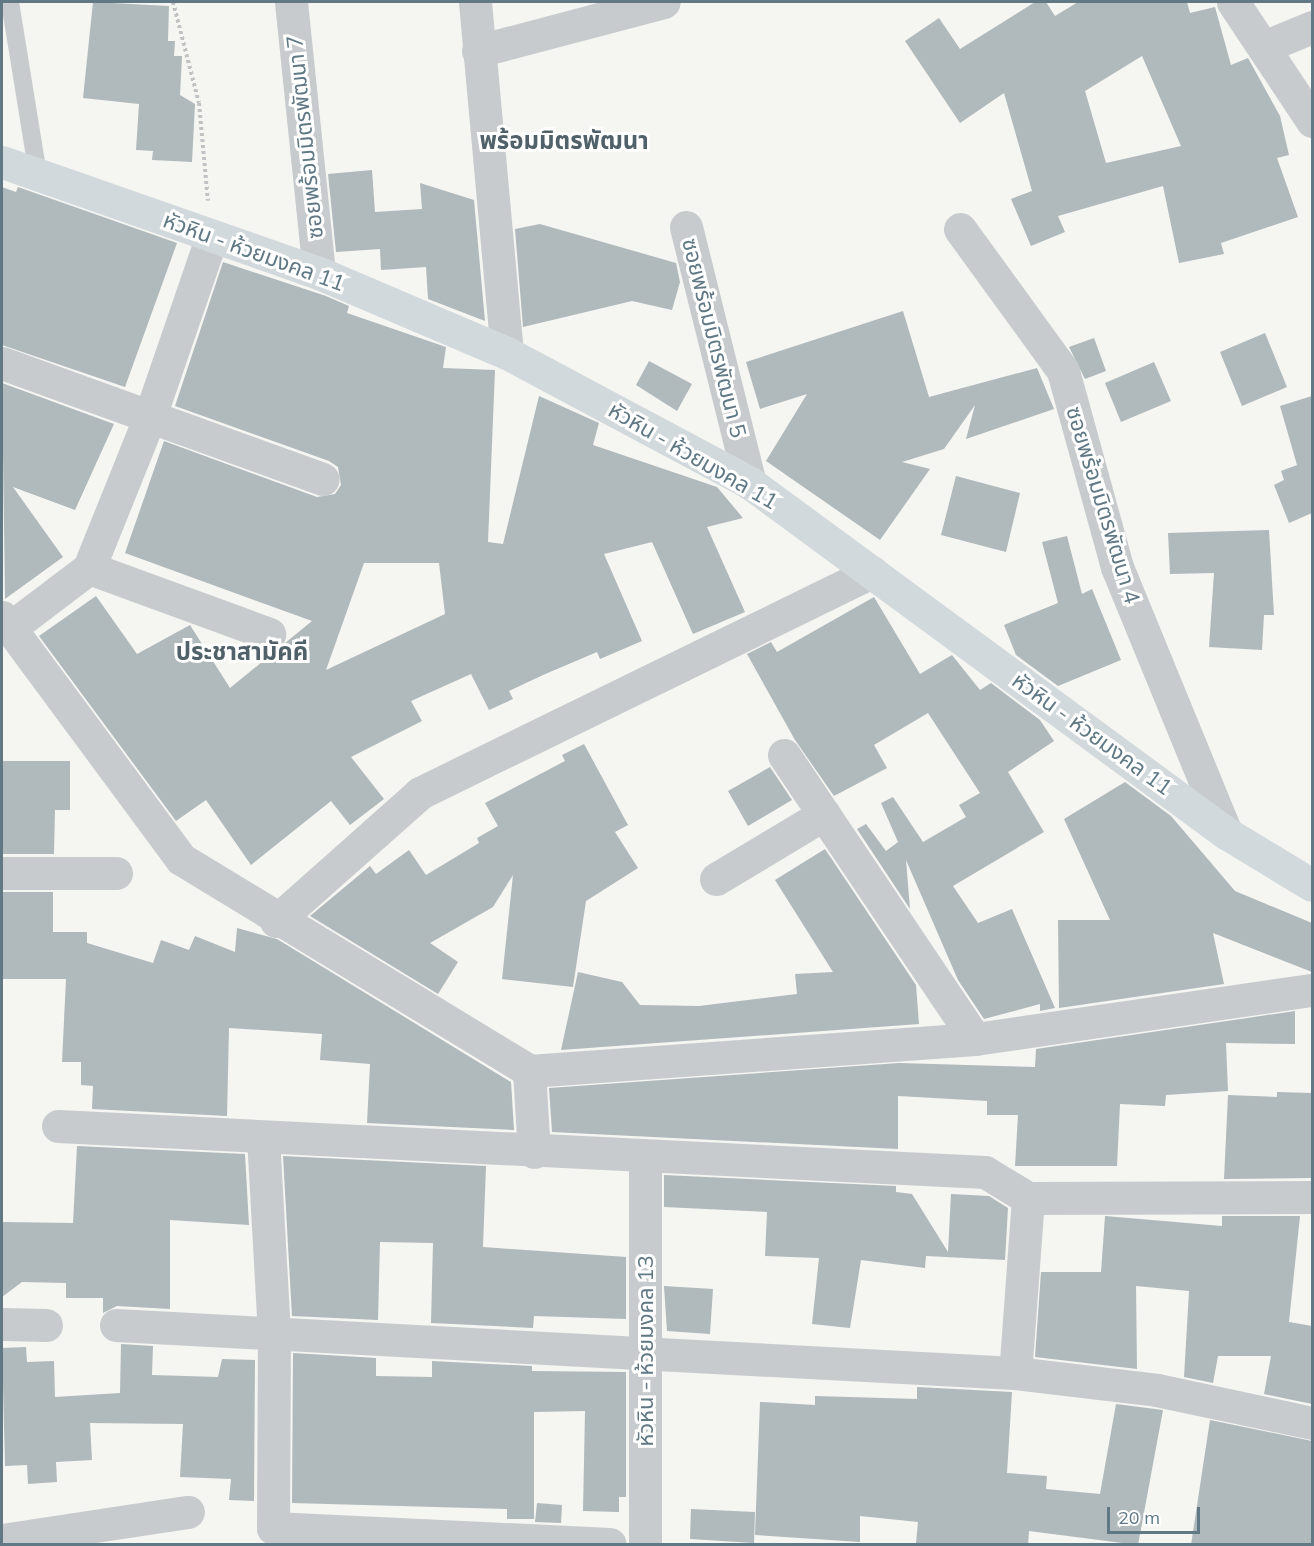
<!DOCTYPE html>
<html>
<head>
<meta charset="utf-8">
<style>
	body { margin:0 }
	#map { position:relative; width:1314px; height:1546px; overflow:hidden; background:#f5f5f1; font-family:Mulish,"Noto Sans Thai",sans-serif }
	div>[style] { position:absolute }
	.building>* { inset:0; background:#b0b9bc }
	.path>* { height:4px; margin-top:-2px; transform-origin:0; background:repeating-linear-gradient(90deg,#c0c2c3 0 3px,transparent 0 6px) }
	.lane>* { height:18px; margin:-9px; padding:0 9px; transform-origin:9px; border-radius:9px; background:#c7cbcd }
	.street>* { height:33px; margin:-16.5px; padding:0 16.5px; transform-origin:16.5px; border-radius:16.5px; background:#c7cbcd }
	.secondary>* { height:33px; margin:-16.5px; padding:0 16.5px; transform-origin:16.5px; border-radius:16.5px; background:#d2d9dd }
	span { translate:-50% -50%; white-space:nowrap; text-align:center; line-height:1.15; -webkit-text-stroke:6px #fff; paint-order:stroke }
	.street-label { font-size:22px; color:#617985 }
	.neighbourhood-label { font-size:24px; color:#506169; font-weight:700 }
	.frame { position:absolute; inset:0; border:3px solid #617985; pointer-events:none }
	.scale { position:absolute; left:1107px; top:1507px; width:93px; height:27px; box-sizing:border-box; border:3px solid #617985; border-top:0; padding-left:8px; font-size:18px; line-height:21px; white-space:nowrap; color:#617985; -webkit-text-stroke:4px #fff; paint-order:stroke }
</style>
</head>
<body>
<div id="map">
	<div class="building">
		<i style="clip-path:polygon(93px 2px,169px 6px,168px 41px,175px 41px,174px 56px,182px 56px,180px 95px,195px 104px,192px 162px,152px 160px,153px 151px,136px 150px,139px 104px,83px 98px)"></i>
		<i style="clip-path:polygon(evenodd,1035px 2px,1046px 2px,1055px 16px,1078px 2px,1187px 2px,1190px 13px,1215px 7px,1231px 65px,1248px 58px,1280px 116px,1289px 155px,1277px 158px,1298px 217px,1221px 243px,1224px 254px,1179px 263px,1163px 186px,1058px 216px,1065px 232px,1031px 246px,1011px 199px,1032px 191px,1004px 93px,960px 123px,905px 41px,939px 18px,960px 49px,1035px 2px,1142px 56px,1181px 146px,1106px 163px,1085px 91px,1142px 56px)"></i>
		<i style="clip-path:polygon(372px 170px,375px 212px,422px 209px,420px 183px,474px 200px,485px 321px,428px 299px,426px 267px,381px 270px,380px 249px,336px 252px,328px 174px)"></i>
		<i style="clip-path:polygon(2px 187px,16px 192px,18px 187px,177px 243px,125px 387px,2px 345px)"></i>
		<i style="clip-path:polygon(540px 224px,676px 263px,680px 282px,672px 310px,632px 301px,523px 327px,515px 229px)"></i>
		<i style="clip-path:polygon(evenodd,223px 262px,326px 296px,349px 306px,347px 313px,446px 347px,443px 368px,495px 370px,488px 542px,503px 544px,539px 396px,599px 423px,593px 445px,717px 487px,743px 518px,707px 527px,745px 612px,693px 634px,652px 542px,604px 554px,642px 641px,600px 659px,597px 652px,543px 675px,509px 691px,513px 699px,489px 710px,471px 674px,411px 701px,422px 721px,351px 757px,384px 799px,350px 825px,331px 801px,251px 865px,206px 800px,176px 821px,39px 636px,96px 596px,137px 654px,190px 625px,230px 688px,312px 621px,125px 553px,164px 441px,317px 497px,335px 494px,341px 485px,338px 467px,329px 461px,175px 406px,223px 262px,364px 563px,439px 563px,445px 614px,326px 670px,364px 563px)"></i>
		<i style="clip-path:polygon(903px 311px,929px 397px,1037px 368px,1054px 409px,966px 439px,975px 405px,944px 449px,902px 462px,930px 469px,880px 540px,766px 461px,807px 394px,760px 409px,746px 362px)"></i>
		<i style="clip-path:polygon(1265px 333px,1287px 387px,1242px 406px,1220px 352px)"></i>
		<i style="clip-path:polygon(1094px 338px,1106px 371px,1085px 379px,1069px 347px)"></i>
		<i style="clip-path:polygon(649px 361px,692px 384px,677px 411px,636px 385px)"></i>
		<i style="clip-path:polygon(1154px 362px,1171px 401px,1121px 422px,1105px 383px)"></i>
		<i style="clip-path:polygon(2px 383px,114px 424px,75px 510px,13px 487px,63px 557px,5px 599px)"></i>
		<i style="clip-path:polygon(1312px 396px,1312px 513px,1289px 523px,1274px 485px,1284px 480px,1281px 471px,1297px 465px,1280px 406px)"></i>
		<i style="clip-path:polygon(956px 476px,1020px 493px,1006px 552px,941px 535px)"></i>
		<i style="clip-path:polygon(1269px 530px,1274px 615px,1264px 615px,1262px 650px,1209px 647px,1214px 573px,1170px 574px,1168px 533px)"></i>
		<i style="clip-path:polygon(1067px 536px,1082px 594px,1092px 589px,1121px 660px,1058px 686px,1016px 655px,1004px 625px,1058px 603px,1042px 542px)"></i>
		<i style="clip-path:polygon(874px 597px,920px 674px,952px 655px,980px 690px,991px 683px,1040px 720px,1054px 741px,1008px 772px,1044px 832px,953px 886px,978px 923px,1012px 909px,1055px 1008px,1040px 1011px,1040px 1004px,984px 1019px,958px 980px,906px 860px,910px 909px,857px 829px,866px 824px,886px 851px,898px 842px,881px 803px,893px 797px,923px 842px,966px 817px,959px 805px,980px 793px,928px 713px,874px 745px,887px 768px,834px 796px,795px 740px,747px 654px,771px 642px,777px 652px)"></i>
		<i style="clip-path:polygon(584px 744px,628px 825px,615px 832px,638px 868px,586px 901px,573px 987px,502px 979px,513px 875px,493px 907px,430px 943px,458px 962px,438px 994px,310px 916px,370px 866px,376px 874px,409px 850px,426px 875px,479px 843px,477px 838px,498px 826px,485px 803px,565px 761px,562px 755px)"></i>
		<i style="clip-path:polygon(2px 761px,70px 761px,70px 810px,55px 810px,54px 854px,2px 854px)"></i>
		<i style="clip-path:polygon(770px 767px,792px 800px,748px 826px,728px 791px)"></i>
		<i style="clip-path:polygon(1125px 782px,1171px 816px,1235px 891px,1312px 923px,1312px 972px,1213px 933px,1224px 984px,1059px 1008px,1058px 920px,1110px 920px,1064px 819px)"></i>
		<i style="clip-path:polygon(825px 849px,916px 985px,919px 1024px,561px 1050px,578px 972px,622px 982px,640px 1005px,699px 1006px,797px 994px,795px 974px,833px 972px,775px 880px)"></i>
		<i style="clip-path:polygon(2px 892px,53px 892px,53px 932px,87px 932px,87px 943px,153px 963px,161px 940px,189px 950px,195px 936px,235px 952px,237px 928px,277px 939px,511px 1082px,514px 1130px,367px 1123px,370px 1064px,320px 1060px,322px 1034px,229px 1028px,227px 1116px,92px 1109px,93px 1086px,81px 1085px,81px 1062px,62px 1062px,66px 979px,2px 979px)"></i>
		<i style="clip-path:polygon(1295px 1011px,1295px 1044px,1226px 1043px,1228px 1091px,1166px 1095px,1165px 1106px,1120px 1104px,1117px 1166px,1015px 1166px,1018px 1115px,987px 1115px,987px 1101px,898px 1096px,898px 1149px,552px 1132px,549px 1088px,899px 1063px,1035px 1067px,1036px 1049px)"></i>
		<i style="clip-path:polygon(1277px 1092px,1312px 1093px,1312px 1178px,1224px 1179px,1228px 1095px,1277px 1097px)"></i>
		<i style="clip-path:polygon(77px 1146px,245px 1154px,249px 1225px,170px 1220px,170px 1309px,117px 1306px,103px 1313px,103px 1298px,66px 1298px,66px 1283px,22px 1282px,2px 1297px,2px 1222px,73px 1223px)"></i>
		<i style="clip-path:polygon(283px 1156px,486px 1166px,483px 1247px,626px 1257px,626px 1319px,534px 1316px,533px 1328px,431px 1323px,433px 1243px,380px 1242px,378px 1320px,292px 1316px)"></i>
		<i style="clip-path:polygon(664px 1175px,896px 1186px,896px 1192px,912px 1194px,948px 1252px,951px 1194px,989px 1196px,1008px 1208px,1005px 1260px,926px 1256px,925px 1268px,861px 1260px,850px 1328px,812px 1324px,819px 1258px,765px 1256px,767px 1212px,664px 1207px)"></i>
		<i style="clip-path:polygon(1105px 1216px,1222px 1226px,1222px 1216px,1300px 1216px,1289px 1322px,1312px 1326px,1312px 1404px,1264px 1394px,1271px 1356px,1218px 1356px,1213px 1383px,1184px 1377px,1189px 1291px,1136px 1286px,1137px 1369px,1035px 1357px,1041px 1272px,1101px 1272px)"></i>
		<i style="clip-path:polygon(664px 1286px,713px 1289px,710px 1334px,667px 1331px)"></i>
		<i style="clip-path:polygon(121px 1344px,153px 1346px,152px 1375px,218px 1377px,222px 1359px,255px 1360px,254px 1501px,229px 1500px,231px 1479px,180px 1477px,183px 1424px,90px 1423px,92px 1460px,56px 1462px,57px 1482px,28px 1484px,27px 1465px,5px 1466px,2px 1348px,26px 1347px,27px 1362px,54px 1361px,55px 1397px,120px 1393px)"></i>
		<i style="clip-path:polygon(293px 1353px,376px 1358px,376px 1376px,432px 1377px,432px 1361px,532px 1366px,532px 1371px,626px 1372px,626px 1497px,619px 1497px,619px 1512px,583px 1511px,585px 1411px,534px 1412px,534px 1519px,507px 1519px,507px 1509px,292px 1503px)"></i>
		<i style="clip-path:polygon(917px 1387px,1012px 1392px,1007px 1473px,1047px 1476px,1046px 1489px,1100px 1494px,1116px 1404px,1163px 1410px,1138px 1545px,1029px 1531px,1028px 1545px,916px 1543px,918px 1522px,860px 1516px,860px 1542px,755px 1535px,760px 1402px,815px 1405px,815px 1396px,917px 1399px)"></i>
		<i style="clip-path:polygon(1210px 1420px,1312px 1441px,1312px 1545px,1191px 1545px)"></i>
		<i style="clip-path:polygon(537px 1503px,562px 1505px,561px 1523px,535px 1522px)"></i>
		<i style="clip-path:polygon(691px 1509px,755px 1512px,754px 1543px,690px 1539px)"></i>
	</div>
	<div class="path">
		<i style="left:173px;top:2px;width:104px;rotate:75.6deg"></i>
		<i style="left:199px;top:103px;width:98px;rotate:84.8deg"></i>
	</div>
	<div class="lane">
		<i style="left:10px;top:2px;width:174px;rotate:80.8deg"></i>
	</div>
	<div class="street">
		<i style="left:291px;top:2px;width:272px;rotate:84.1deg"></i>
		<i style="left:475px;top:2px;width:352px;rotate:84.8deg"></i>
		<i style="left:1233px;top:2px;width:143px;rotate:56.4deg"></i>
		<i style="left:1266px;top:46px;width:50px;rotate:-22.4deg"></i>
		<i style="left:478px;top:51px;width:192px;rotate:-14.8deg"></i>
		<i style="left:686px;top:227px;width:264px;rotate:76deg"></i>
		<i style="left:960px;top:229px;width:175px;rotate:54deg"></i>
		<i style="left:1063px;top:371px;width:203px;rotate:74.6deg"></i>
		<i style="left:1117px;top:567px;width:287px;rotate:67.7deg"></i>
		<i style="left:2px;top:363px;width:341px;rotate:19.9deg"></i>
		<i style="left:89px;top:568px;width:192px;rotate:20.1deg"></i>
		<i style="left:2px;top:617px;width:301px;rotate:53.5deg"></i>
		<i style="left:181px;top:859px;width:407px;rotate:31.3deg"></i>
		<i style="left:529px;top:1071px;width:81px;rotate:86.5deg"></i>
		<i style="left:10px;top:628px;width:99px;rotate:-37.2deg"></i>
		<i style="left:89px;top:568px;width:164px;rotate:-68.1deg"></i>
		<i style="left:150px;top:416px;width:190px;rotate:-71deg"></i>
		<i style="left:784px;top:755px;width:342px;rotate:56.1deg"></i>
		<i style="left:2px;top:873px;width:114px"></i>
		<i style="left:716px;top:879px;width:126px;rotate:-31deg"></i>
		<i style="left:276px;top:921px;width:193px;rotate:-41.6deg"></i>
		<i style="left:420px;top:793px;width:503px;rotate:-26.06deg"></i>
		<i style="left:529px;top:1071px;width:447px;rotate:-4.1deg"></i>
		<i style="left:975px;top:1039px;width:341px;rotate:-8.3deg"></i>
		<i style="left:58px;top:1126px;width:928px;rotate:2.84deg"></i>
		<i style="left:985px;top:1172px;width:50px;rotate:31.2deg"></i>
		<i style="left:1028px;top:1198px;width:175px;rotate:94.2deg"></i>
		<i style="left:1015px;top:1373px;width:143px;rotate:6.8deg"></i>
		<i style="left:1157px;top:1390px;width:158px;rotate:12deg"></i>
		<i style="left:263px;top:1137px;width:198px;rotate:86.8deg"></i>
		<i style="left:274px;top:1335px;width:193px;rotate:90.3deg"></i>
		<i style="left:273px;top:1528px;width:337px;rotate:2.7deg"></i>
		<i style="left:645px;top:1157px;width:387px;rotate:90deg"></i>
		<i style="left:1028px;top:1198px;width:284px;rotate:-0.2deg"></i>
		<i style="left:2px;top:1324px;width:44px;rotate:1.3deg"></i>
		<i style="left:116px;top:1325px;width:900px;rotate:3.06deg"></i>
		<i style="left:2px;top:1540px;width:188px;rotate:-8.6deg"></i>
	</div>
	<div class="secondary">
		<i style="left:2px;top:162px;width:336px;rotate:19.3deg"></i>
		<i style="left:319px;top:273px;width:204px;rotate:23.1deg"></i>
		<i style="left:507px;top:353px;width:276px;rotate:28.1deg"></i>
		<i style="left:750px;top:483px;width:591px;rotate:36.33deg"></i>
		<i style="left:1226px;top:833px;width:100px;rotate:31.2deg"></i>
	</div>
	<div class="street-label">
		<span style="left:305px;top:137px;rotate:-96deg">ซอยพร้อมมิตรพัฒนา 7</span>
		<span style="left:254px;top:252px;rotate:20deg">หัวหิน - ห้วยมงคล 11</span>
		<span style="left:714px;top:338px;rotate:76deg">ซอยพร้อมมิตรพัฒนา 5</span>
		<span style="left:693px;top:456px;rotate:30deg">หัวหิน - ห้วยมงคล 11</span>
		<span style="left:1103px;top:505px;rotate:73deg">ซอยพร้อมมิตรพัฒนา 4</span>
		<span style="left:1092px;top:734px;rotate:36deg">หัวหิน - ห้วยมงคล 11</span>
		<span style="left:646px;top:1351px;rotate:-90deg">หัวหิน - ห้วยมงคล 13</span>
	</div>
	<div class="neighbourhood-label">
		<span style="left:564px;top:141px">พร้อมมิตรพัฒนา</span>
		<span style="left:242px;top:652px">ประชาสามัคคี</span>
	</div>
	<div class="frame"></div>
	<div class="scale">20 m</div>
</div>
</body>
</html>
